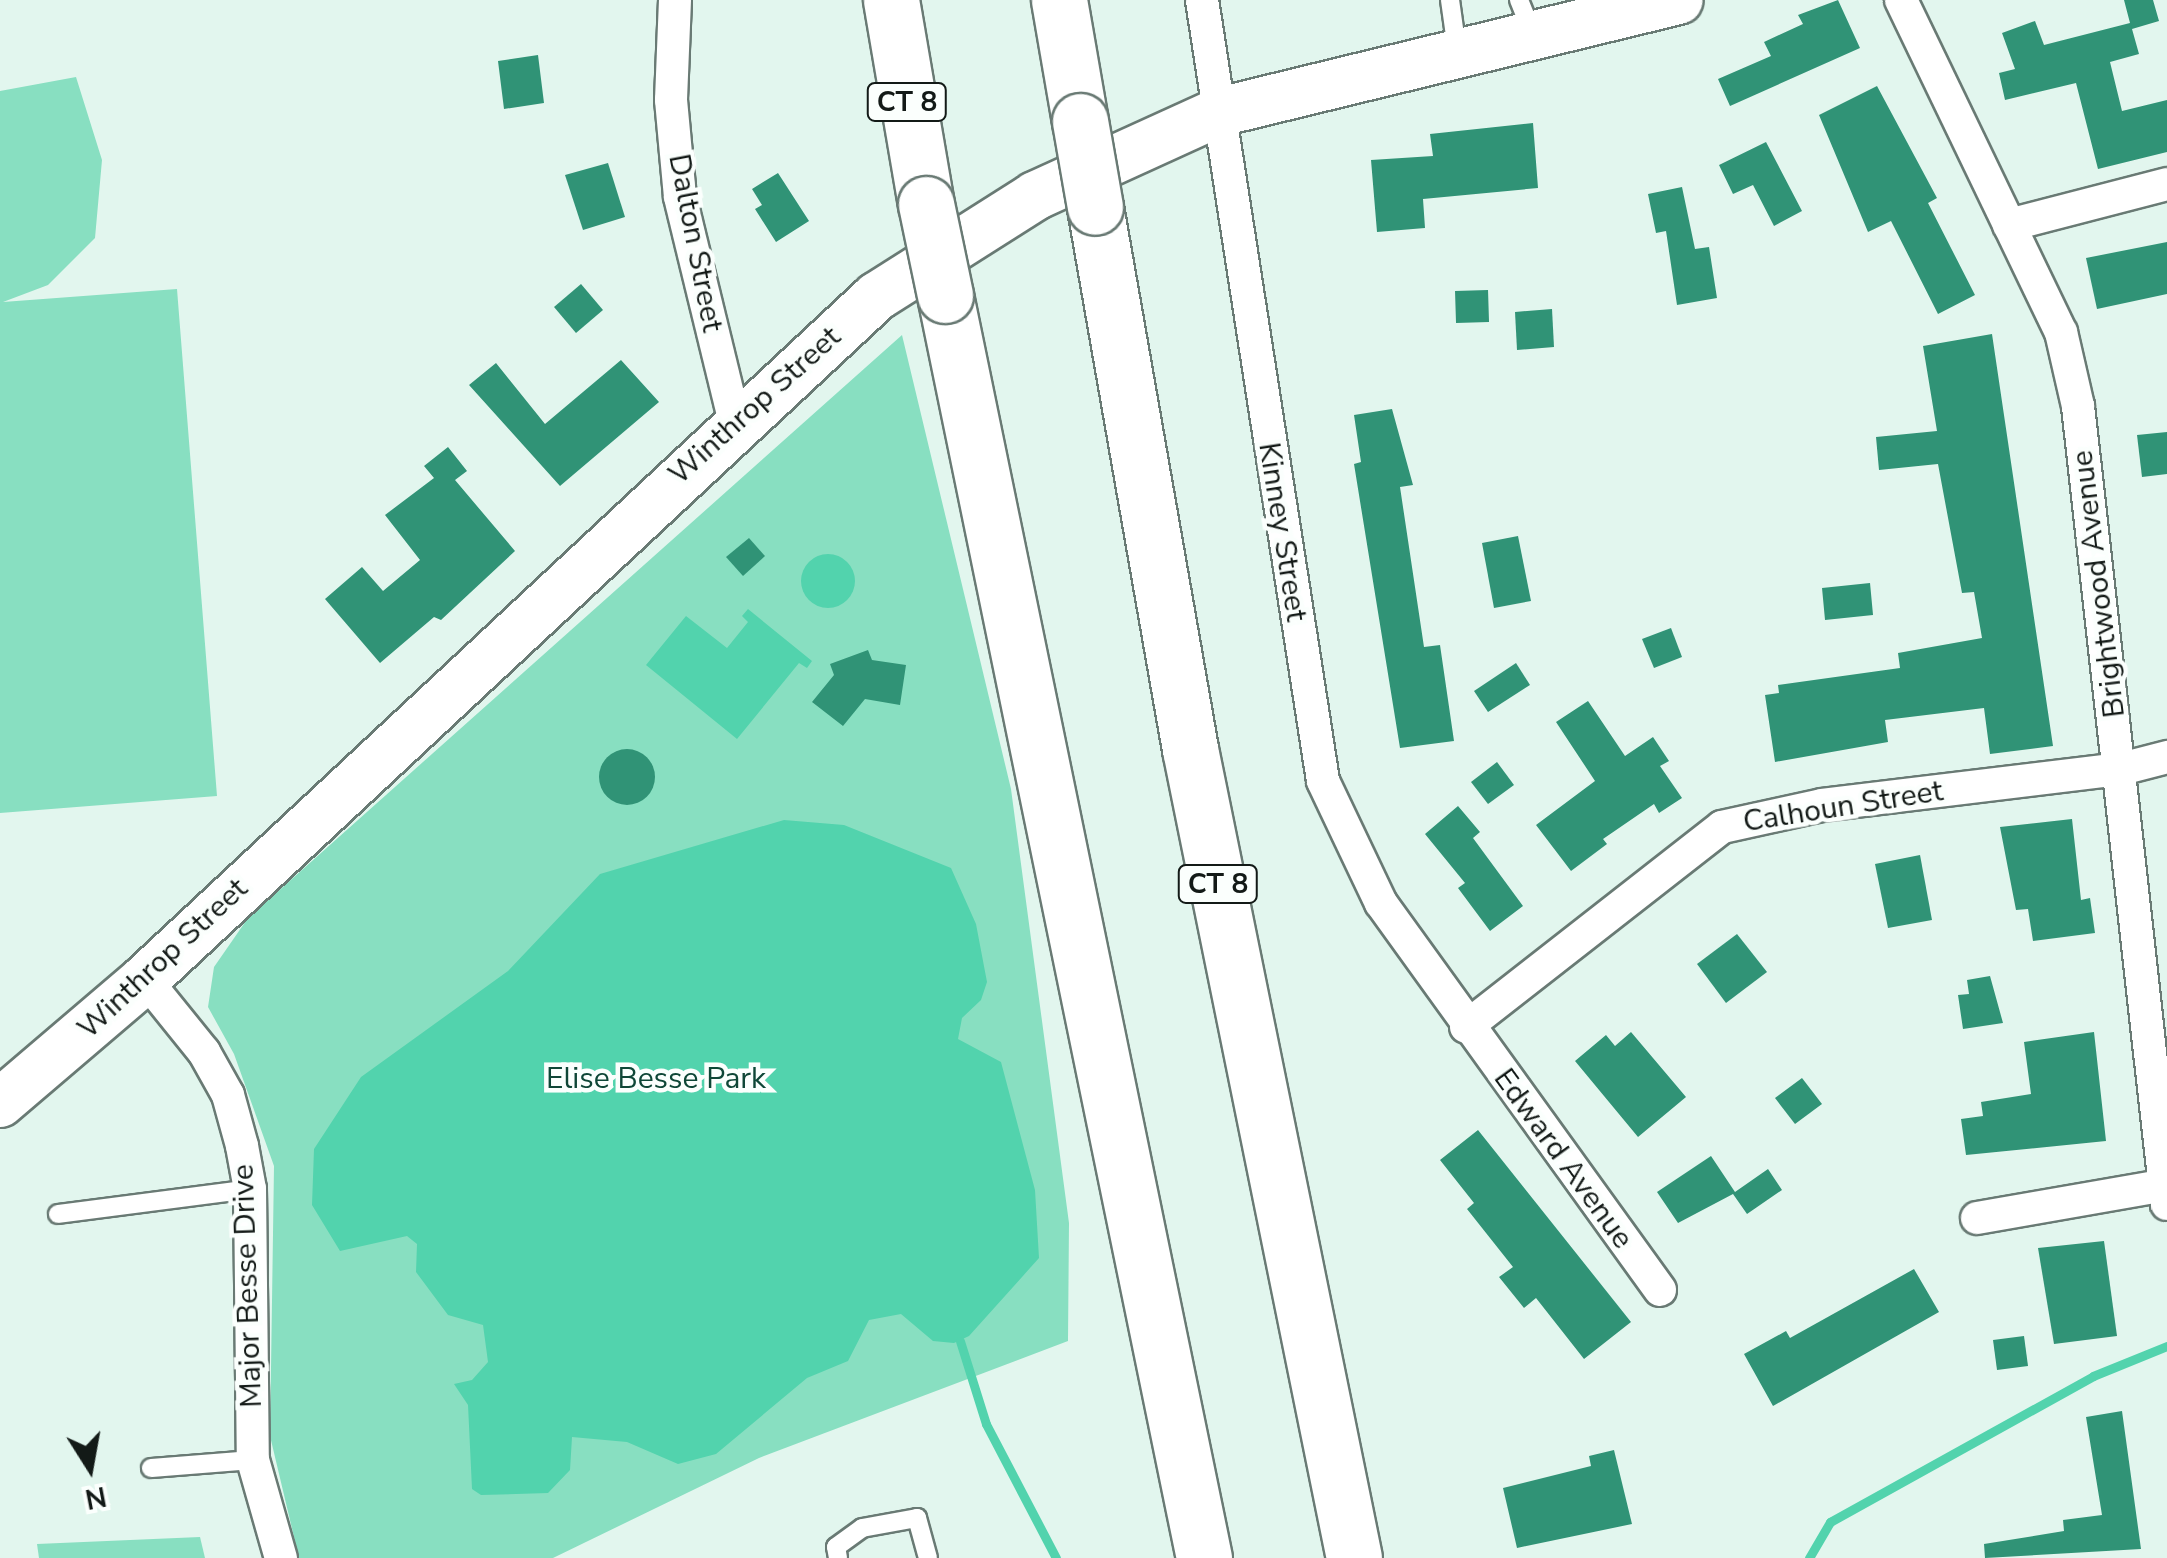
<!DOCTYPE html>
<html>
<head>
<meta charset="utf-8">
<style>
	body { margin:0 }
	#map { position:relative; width:2167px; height:1558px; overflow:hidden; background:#e2f6ee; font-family:"Nunito Sans",sans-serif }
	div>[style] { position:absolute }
	.green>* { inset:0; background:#88dfc1 }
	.water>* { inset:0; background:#52d3ad }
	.round { border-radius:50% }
	.stream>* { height:9px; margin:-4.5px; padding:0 4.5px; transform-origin:4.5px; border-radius:4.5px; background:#52d3ad }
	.building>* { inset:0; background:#309376 }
	.roads { filter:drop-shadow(2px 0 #697a74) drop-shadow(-2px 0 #697a74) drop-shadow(0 2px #697a74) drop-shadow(0 -2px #697a74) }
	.lane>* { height:18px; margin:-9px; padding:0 9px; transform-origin:9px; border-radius:9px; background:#fff }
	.street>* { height:32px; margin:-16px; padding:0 16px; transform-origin:16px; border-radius:16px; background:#fff }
	.secondary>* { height:48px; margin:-24px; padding:0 24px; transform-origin:24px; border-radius:24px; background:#fff }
	.highway>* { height:55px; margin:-27.5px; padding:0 27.5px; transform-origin:27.5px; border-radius:27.5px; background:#fff }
	.bridges { filter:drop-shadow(2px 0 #697a74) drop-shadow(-2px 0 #697a74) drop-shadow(0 2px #697a74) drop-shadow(0 -2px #697a74) }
	.highway-bridge>* { height:55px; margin:-27.5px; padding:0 27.5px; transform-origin:27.5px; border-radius:27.5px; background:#fff }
	span { translate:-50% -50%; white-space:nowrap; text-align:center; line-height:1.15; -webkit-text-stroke:9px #fbfffd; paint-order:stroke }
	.shield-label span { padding:2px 8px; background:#fbfffd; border:2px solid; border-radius:8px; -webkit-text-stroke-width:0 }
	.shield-label { font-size:28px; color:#131a17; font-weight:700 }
	.street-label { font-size:30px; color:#131a17 }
	.park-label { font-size:30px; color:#0f4737 }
	.north { position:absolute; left:40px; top:1418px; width:100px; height:100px; -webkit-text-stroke:8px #fbfffd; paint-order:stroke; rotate:169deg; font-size:28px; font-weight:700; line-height:40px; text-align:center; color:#131a17 }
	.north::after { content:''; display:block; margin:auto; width:35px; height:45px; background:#131a17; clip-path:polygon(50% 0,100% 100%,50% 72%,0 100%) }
</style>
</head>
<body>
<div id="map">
	<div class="green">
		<i style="clip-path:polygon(76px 77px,102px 160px,95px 238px,48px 285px,3px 302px,177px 289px,217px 796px,0 813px,0 91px)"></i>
		<i style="clip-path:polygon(902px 335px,1011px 789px,1069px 1223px,1068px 1341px,759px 1458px,553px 1558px,299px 1558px,270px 1436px,274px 1166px,234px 1054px,208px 1007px,214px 967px,248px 918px)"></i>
		<i style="clip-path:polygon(200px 1537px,205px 1558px,39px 1558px,37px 1544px)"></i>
	</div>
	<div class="water">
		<i class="round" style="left:801px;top:554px;width:54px;height:54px"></i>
		<i style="clip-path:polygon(748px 609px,812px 661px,807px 668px,799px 663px,737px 739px,646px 665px,686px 616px,727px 648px,748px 622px,742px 616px)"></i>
		<i style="clip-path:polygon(784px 820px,844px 825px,951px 868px,976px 924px,987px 982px,981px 1000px,962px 1018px,958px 1039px,1001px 1062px,1035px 1190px,1039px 1258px,969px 1336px,954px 1343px,933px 1341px,901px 1314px,869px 1320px,848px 1361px,807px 1378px,716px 1454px,678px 1464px,627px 1442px,572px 1437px,570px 1470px,548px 1493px,481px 1495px,472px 1489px,468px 1405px,454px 1384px,472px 1380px,488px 1362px,483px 1325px,448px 1315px,416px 1272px,417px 1244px,407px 1236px,340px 1251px,312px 1205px,314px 1149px,361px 1077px,508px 971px,600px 874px)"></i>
	</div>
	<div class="stream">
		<i style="left:960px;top:1341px;width:87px;rotate:72.6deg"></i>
		<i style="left:986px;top:1424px;width:151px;rotate:62.4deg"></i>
		<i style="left:1809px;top:1558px;width:42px;rotate:-59.7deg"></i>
		<i style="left:1830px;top:1522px;width:301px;rotate:-29deg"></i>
		<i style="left:2093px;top:1376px;width:80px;rotate:-22.1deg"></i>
	</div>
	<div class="building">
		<i style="clip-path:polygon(1838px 0,1860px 48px,1730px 106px,1718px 79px,1771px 56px,1764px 42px,1803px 24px,1798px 15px)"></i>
		<i style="clip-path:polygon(2124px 0,2153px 0,2159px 21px,2132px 29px,2139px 54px,2110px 62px,2122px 111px,2167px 100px,2167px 152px,2098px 169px,2076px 83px,2005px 100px,1999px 73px,2015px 69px,2002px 33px,2035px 21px,2044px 45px,2130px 23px)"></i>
		<i style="clip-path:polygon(538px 55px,544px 103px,504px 109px,498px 61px)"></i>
		<i style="clip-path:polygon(1877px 86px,1937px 198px,1928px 203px,1975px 295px,1938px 314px,1891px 221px,1868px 232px,1819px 115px)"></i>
		<i style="clip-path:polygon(1533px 123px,1538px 188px,1423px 199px,1425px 228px,1377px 232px,1371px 160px,1433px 156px,1430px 134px)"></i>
		<i style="clip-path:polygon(1766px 142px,1802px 211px,1774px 226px,1753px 185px,1733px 194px,1719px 165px)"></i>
		<i style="clip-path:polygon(608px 163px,625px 217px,583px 230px,565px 175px)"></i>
		<i style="clip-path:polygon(778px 173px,809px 221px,776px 242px,755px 209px,762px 205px,752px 189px)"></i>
		<i style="clip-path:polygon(1682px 187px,1695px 249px,1709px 247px,1717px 298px,1677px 305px,1666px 231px,1656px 233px,1648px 194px)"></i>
		<i style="clip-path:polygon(2167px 242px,2167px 294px,2097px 309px,2086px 258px)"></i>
		<i style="clip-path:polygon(581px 284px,603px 310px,576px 333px,554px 307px)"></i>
		<i style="clip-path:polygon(1488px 290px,1489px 322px,1456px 323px,1455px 291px)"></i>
		<i style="clip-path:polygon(1552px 309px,1554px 347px,1517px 350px,1515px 312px)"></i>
		<i style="clip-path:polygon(1992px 334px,2053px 746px,1990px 754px,1984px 708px,1885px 720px,1888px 742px,1775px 762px,1765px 695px,1779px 693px,1778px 685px,1900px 668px,1898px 653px,1982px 638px,1974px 592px,1962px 593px,1938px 464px,1879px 470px,1876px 437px,1937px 431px,1923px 346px)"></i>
		<i style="clip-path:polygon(621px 360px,659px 402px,560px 486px,469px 385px,496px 363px,545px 424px)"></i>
		<i style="clip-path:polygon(1392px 409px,1413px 485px,1400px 487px,1424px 647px,1440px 645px,1454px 741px,1400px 748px,1354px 464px,1361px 462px,1354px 415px)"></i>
		<i style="clip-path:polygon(2167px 432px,2167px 474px,2142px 477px,2137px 435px)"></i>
		<i style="clip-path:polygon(448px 447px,467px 471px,455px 480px,515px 551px,441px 620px,434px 617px,380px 663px,325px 599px,362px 567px,383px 591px,420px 560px,385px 515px,434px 478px,424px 466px)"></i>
		<i style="clip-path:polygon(1518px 536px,1531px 601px,1494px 608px,1482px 543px)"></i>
		<i style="clip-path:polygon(749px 538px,765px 556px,743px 576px,726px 557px)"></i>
		<i style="clip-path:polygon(1870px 583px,1873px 615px,1825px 620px,1822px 588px)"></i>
		<i style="clip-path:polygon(1671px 628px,1682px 657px,1654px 668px,1642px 639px)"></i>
		<i style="clip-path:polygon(868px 650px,872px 660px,906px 665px,900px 705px,865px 699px,843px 726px,812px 702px,834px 675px,830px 664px)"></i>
		<i style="clip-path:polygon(1516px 663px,1530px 685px,1488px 712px,1474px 691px)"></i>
		<i style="clip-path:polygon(1588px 701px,1625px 756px,1653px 737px,1669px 761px,1660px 766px,1682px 798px,1659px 813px,1654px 804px,1603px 839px,1607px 844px,1571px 871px,1536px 825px,1595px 781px,1556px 722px)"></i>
		<i class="round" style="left:599px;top:749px;width:56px;height:56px"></i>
		<i style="clip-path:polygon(1497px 762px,1514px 785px,1488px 804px,1471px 782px)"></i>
		<i style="clip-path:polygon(1458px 806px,1480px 832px,1473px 838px,1523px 906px,1490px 931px,1458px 888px,1465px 883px,1425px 834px)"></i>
		<i style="clip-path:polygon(2072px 819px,2081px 900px,2090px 898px,2095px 933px,2033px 941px,2028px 909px,2016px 910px,2000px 827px)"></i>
		<i style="clip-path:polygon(1920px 855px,1932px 920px,1888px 928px,1875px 864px)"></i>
		<i style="clip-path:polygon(1737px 934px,1767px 972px,1726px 1003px,1697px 964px)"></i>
		<i style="clip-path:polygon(1990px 976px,2003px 1023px,1963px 1029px,1958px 995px,1969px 994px,1967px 980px)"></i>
		<i style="clip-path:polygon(1631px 1032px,1686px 1097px,1638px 1137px,1575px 1061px,1606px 1035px,1615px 1046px)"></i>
		<i style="clip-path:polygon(2094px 1032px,2106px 1141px,1966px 1155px,1961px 1119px,1983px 1116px,1981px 1102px,2031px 1094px,2024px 1042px)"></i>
		<i style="clip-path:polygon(1802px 1078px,1822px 1104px,1795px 1124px,1775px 1098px)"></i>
		<i style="clip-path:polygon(1478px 1130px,1631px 1322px,1584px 1359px,1536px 1298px,1524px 1308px,1499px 1277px,1513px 1267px,1467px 1209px,1474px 1203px,1440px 1160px)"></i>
		<i style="clip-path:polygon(1711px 1156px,1735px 1192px,1768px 1169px,1782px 1190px,1747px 1214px,1733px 1194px,1678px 1223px,1657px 1192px)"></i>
		<i style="clip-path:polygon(2104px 1241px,2117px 1336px,2054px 1344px,2038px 1248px)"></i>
		<i style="clip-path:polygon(1914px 1269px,1939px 1312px,1773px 1406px,1744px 1354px,1786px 1331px,1790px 1338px)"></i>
		<i style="clip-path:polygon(2024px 1336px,2028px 1366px,1997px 1370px,1993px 1340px)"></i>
		<i style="clip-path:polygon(2122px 1411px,2141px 1549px,1985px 1558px,1984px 1544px,2064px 1531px,2063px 1520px,2102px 1515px,2086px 1417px)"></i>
		<i style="clip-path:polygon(1614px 1450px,1632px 1524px,1517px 1548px,1503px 1488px,1591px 1466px,1589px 1456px)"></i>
	</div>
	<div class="roads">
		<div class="lane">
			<i style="left:1450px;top:0;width:50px;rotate:82deg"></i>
			<i style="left:1519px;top:0;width:35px;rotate:68deg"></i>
			<i style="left:58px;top:1214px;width:194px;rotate:-7.4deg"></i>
			<i style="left:151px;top:1468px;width:102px;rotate:-4.5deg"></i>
			<i style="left:838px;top:1558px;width:11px;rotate:-100deg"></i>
			<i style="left:836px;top:1547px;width:32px;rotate:-36deg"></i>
			<i style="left:862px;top:1528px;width:56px;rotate:-10.3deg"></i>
			<i style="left:917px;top:1518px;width:41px;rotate:74.6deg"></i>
		</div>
		<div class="street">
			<i style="left:675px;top:0;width:100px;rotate:92.3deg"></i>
			<i style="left:671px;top:100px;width:97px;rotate:84.7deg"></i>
			<i style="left:680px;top:197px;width:233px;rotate:76.3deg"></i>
			<i style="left:1202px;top:0;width:790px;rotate:81.19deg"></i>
			<i style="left:1323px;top:781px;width:135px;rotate:64.6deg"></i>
			<i style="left:1381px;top:903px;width:477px;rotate:54.2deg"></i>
			<i style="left:1901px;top:0;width:369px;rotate:64.3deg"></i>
			<i style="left:2061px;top:332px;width:76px;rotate:77.1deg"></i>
			<i style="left:2078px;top:406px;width:803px;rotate:83.64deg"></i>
			<i style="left:2009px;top:225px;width:163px;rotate:-14.5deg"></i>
			<i style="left:145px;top:979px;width:94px;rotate:51.1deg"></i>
			<i style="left:204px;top:1052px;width:49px;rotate:60.8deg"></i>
			<i style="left:228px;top:1095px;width:53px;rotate:74.6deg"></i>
			<i style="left:242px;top:1146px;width:44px;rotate:79.5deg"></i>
			<i style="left:250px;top:1189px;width:271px;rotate:89.4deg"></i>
			<i style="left:253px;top:1460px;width:102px;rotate:74.1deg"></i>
			<i style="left:1466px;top:1027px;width:325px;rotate:-38deg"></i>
			<i style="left:1722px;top:827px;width:102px;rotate:-12.4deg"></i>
			<i style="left:1822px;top:805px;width:301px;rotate:-6.9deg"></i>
			<i style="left:2121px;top:769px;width:48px;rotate:-14.6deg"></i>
			<i style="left:1977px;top:1218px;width:193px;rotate:-9.9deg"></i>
		</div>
		<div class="secondary">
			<i style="left:0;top:1103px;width:191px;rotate:-40.5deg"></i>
			<i style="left:145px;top:979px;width:1000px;rotate:-43.01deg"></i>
			<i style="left:876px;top:297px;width:188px;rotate:-32.4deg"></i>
			<i style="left:1035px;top:196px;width:202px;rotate:-24.5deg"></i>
			<i style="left:1219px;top:112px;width:473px;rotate:-13.7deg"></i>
		</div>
		<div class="highway">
			<i style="left:891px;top:0;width:207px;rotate:80.3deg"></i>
			<i style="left:1059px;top:0;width:123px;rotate:80.2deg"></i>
			<i style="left:1095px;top:207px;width:550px;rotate:80.06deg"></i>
			<i style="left:1190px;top:749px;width:825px;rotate:78.54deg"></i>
			<i style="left:945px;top:295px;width:1289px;rotate:78.41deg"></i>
		</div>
	</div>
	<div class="bridges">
		<div class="highway-bridge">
			<i style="left:1080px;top:121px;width:87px;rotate:80.1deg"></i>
			<i style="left:926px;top:204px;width:93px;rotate:78.2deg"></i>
		</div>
	</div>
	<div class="shield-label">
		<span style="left:907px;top:102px">CT 8</span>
		<span style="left:1218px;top:884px">CT 8</span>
	</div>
	<div class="street-label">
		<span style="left:695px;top:243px;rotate:79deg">Dalton Street</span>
		<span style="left:755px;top:406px;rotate:-42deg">Winthrop Street</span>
		<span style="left:1282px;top:532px;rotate:81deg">Kinney Street</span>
		<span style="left:2099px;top:584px;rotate:-97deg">Brightwood Avenue</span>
		<span style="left:1843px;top:807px;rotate:-9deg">Calhoun Street</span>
		<span style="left:163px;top:959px;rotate:-43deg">Winthrop Street</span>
		<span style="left:1563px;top:1159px;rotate:54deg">Edward Avenue</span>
		<span style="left:248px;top:1286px;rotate:-92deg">Major Besse Drive</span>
	</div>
	<div class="park-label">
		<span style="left:656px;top:1079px">Elise Besse Park</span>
	</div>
	<div class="north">N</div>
</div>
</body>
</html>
